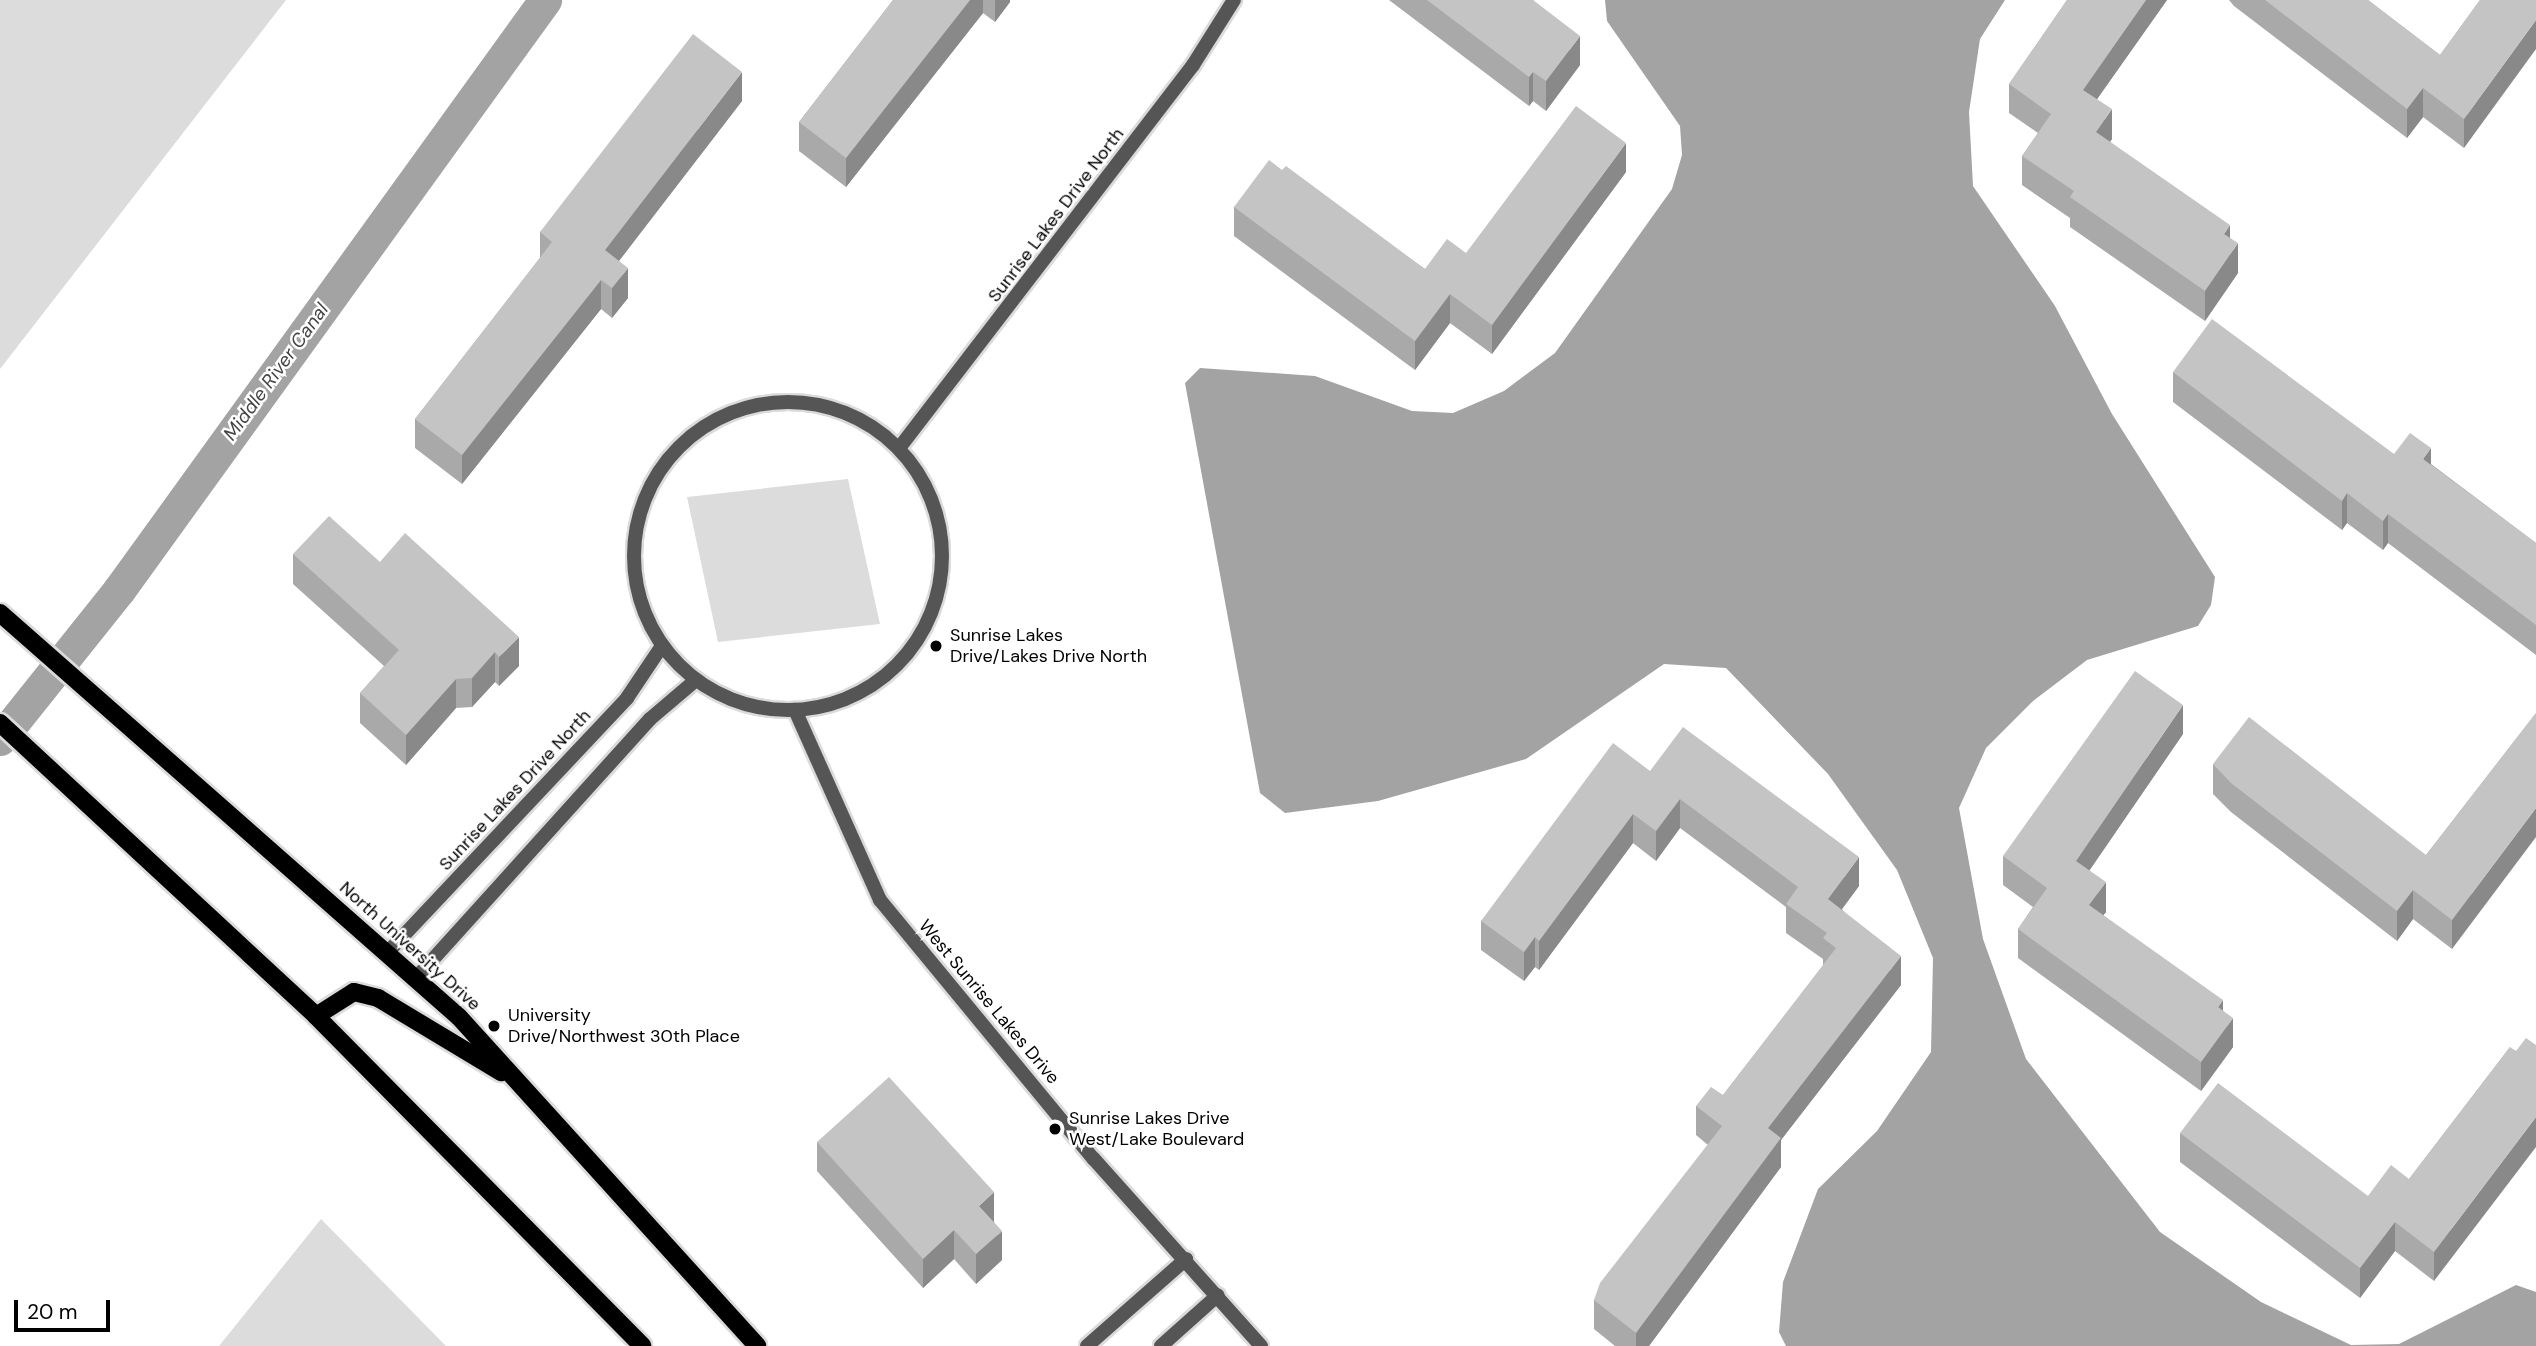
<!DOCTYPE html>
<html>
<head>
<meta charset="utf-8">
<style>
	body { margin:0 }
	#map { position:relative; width:2536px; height:1346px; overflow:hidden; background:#fff; font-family:"DM Sans",sans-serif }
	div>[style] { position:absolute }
	.green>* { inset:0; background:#dcdcdc }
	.water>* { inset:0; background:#a3a3a3 }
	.canal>* { height:33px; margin:-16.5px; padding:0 16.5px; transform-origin:16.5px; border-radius:16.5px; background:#a3a3a3 }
	.roads { filter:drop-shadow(2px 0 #dbdbdb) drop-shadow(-2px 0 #dbdbdb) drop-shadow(0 2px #dbdbdb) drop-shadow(0 -2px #dbdbdb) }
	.minor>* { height:14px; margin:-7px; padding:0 7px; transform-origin:7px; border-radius:7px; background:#555 }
	.minor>.ring { margin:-7px; padding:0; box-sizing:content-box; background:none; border:14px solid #555; border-radius:50% }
	.primary>* { height:18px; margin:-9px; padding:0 9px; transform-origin:9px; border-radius:9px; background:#000 }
	.wall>* { inset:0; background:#a9a9a9 }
	.shaded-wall>* { inset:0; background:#898989 }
	.building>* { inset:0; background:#c4c4c4 }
	.dots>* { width:19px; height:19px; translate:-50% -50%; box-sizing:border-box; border:4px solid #fff; border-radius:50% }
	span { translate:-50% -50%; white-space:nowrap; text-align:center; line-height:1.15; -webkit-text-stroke:5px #fff; paint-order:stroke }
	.street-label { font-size:18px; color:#000 }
	.poi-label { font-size:18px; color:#000 }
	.left { translate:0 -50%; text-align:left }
	.water-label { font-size:19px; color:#444; font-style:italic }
	.scale { position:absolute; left:14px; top:1300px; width:96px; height:32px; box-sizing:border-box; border:4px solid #000; border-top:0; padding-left:9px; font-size:21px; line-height:24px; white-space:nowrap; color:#000; -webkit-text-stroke:5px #fff; paint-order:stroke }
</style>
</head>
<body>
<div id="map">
	<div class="green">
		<i style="clip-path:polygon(0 0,286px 0,0 369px)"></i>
		<i style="clip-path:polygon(848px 479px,880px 624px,718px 642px,687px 497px)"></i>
		<i style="clip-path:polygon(321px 1219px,446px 1346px,219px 1346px)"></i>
	</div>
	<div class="water">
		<i style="clip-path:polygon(1605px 0,2005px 0,1980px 39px,1969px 112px,1973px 186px,2055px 306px,2112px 414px,2215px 577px,2211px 605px,2198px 626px,2087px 660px,2033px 701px,1986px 748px,1959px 808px,1983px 939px,2026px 1059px,2160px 1232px,2261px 1302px,2351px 1345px,2399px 1344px,2516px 1285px,2536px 1292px,2536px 1346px,1786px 1346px,1779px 1332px,1783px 1282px,1818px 1189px,1877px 1131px,1931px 1052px,1933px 958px,1897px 870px,1828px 774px,1726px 668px,1664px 664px,1526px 759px,1378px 801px,1285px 813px,1260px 793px,1185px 383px,1200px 368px,1315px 376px,1412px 411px,1453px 413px,1504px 391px,1555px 353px,1672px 189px,1682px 155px,1680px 126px,1607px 21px)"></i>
	</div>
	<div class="canal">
		<i style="left:0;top:739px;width:191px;rotate:-51.4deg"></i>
		<i style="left:119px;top:590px;width:728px;rotate:-54.17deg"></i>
	</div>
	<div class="roads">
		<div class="minor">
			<i class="ring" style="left:634px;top:402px;width:294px;height:294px"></i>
			<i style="left:900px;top:447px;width:481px;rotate:-52.5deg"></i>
			<i style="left:1193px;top:65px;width:77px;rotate:-57.8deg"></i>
			<i style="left:795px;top:710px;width:208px;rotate:65.9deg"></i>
			<i style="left:880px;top:900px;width:335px;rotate:50.5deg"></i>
			<i style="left:1093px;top:1158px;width:252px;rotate:48.2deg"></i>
			<i style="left:388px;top:952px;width:349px;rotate:-46.7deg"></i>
			<i style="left:627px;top:698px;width:63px;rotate:-56.1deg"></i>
			<i style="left:416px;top:978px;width:349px;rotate:-47.9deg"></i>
			<i style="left:650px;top:719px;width:60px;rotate:-40.3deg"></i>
			<i style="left:1087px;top:1346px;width:132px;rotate:-41.3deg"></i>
			<i style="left:1161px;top:1346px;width:76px;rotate:-41.8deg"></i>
		</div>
		<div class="primary">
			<i style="left:0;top:613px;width:611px;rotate:41.35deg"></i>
			<i style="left:459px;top:1017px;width:444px;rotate:47.8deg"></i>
			<i style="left:0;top:723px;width:431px;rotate:42.8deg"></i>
			<i style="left:316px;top:1016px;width:464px;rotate:45.3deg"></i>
			<i style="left:316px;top:1016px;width:45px;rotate:-32.3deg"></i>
			<i style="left:354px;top:992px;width:25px;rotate:14deg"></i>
			<i style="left:378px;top:998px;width:144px;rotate:31deg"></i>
		</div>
	</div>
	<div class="wall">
		<i style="clip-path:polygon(893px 0,1010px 0,1010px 2px,995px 22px,983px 13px,846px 187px,799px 151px,799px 122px)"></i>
		<i style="clip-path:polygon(1389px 0,1533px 0,1580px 65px,1546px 111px,1533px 101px,1529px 106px)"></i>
		<i style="clip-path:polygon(2067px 0,2167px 0,2097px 99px,2112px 139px,2110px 142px,2230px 238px,2238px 273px,2205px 321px,2070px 227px,2070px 218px,2022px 185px,2022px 156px,2038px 133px,2009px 113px,2009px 84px)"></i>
		<i style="clip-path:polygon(2229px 0,2368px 0,2440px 55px,2480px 0,2464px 148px,2423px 117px,2407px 138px,2234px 6px)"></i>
		<i style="clip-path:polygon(742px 101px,619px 261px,628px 298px,612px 318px,601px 309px,462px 484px,415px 448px,415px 419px,540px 258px,540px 232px)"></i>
		<i style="clip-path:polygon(1282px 170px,1425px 269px,1466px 253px,1626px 172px,1492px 354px,1450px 323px,1415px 370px,1234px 236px,1234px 207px)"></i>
		<i style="clip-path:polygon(2173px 372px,2394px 454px,2431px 464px,2536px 543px,2536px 655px,2388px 543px,2383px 550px,2347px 523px,2342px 530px,2173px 402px)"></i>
		<i style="clip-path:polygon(293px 554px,380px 562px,519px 666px,499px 686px,495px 682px,472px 707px,456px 708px,406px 765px,360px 723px,360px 693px,384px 666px,293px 584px)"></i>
		<i style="clip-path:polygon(2536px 713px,2452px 949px,2413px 919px,2397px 941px,2231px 812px,2213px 794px,2213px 764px,2426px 855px)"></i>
		<i style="clip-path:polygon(2183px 734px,2089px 871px,2106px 912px,2103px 915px,2223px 1011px,2233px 1047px,2201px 1091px,2018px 958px,2018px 929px,2033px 907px,2003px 885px,2003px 856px)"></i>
		<i style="clip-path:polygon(1650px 771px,1859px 886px,1842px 909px,1901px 985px,1781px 1140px,1781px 1167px,1649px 1346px,1615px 1346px,1594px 1329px,1594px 1300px,1708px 1145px,1696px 1135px,1696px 1106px,1723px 1095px,1823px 966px,1823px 959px,1786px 933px,1786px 907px,1680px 828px,1656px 861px,1633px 843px,1539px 970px,1535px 967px,1524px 981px,1481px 950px,1481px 921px)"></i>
		<i style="clip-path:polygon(2510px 1047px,2434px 1281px,2395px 1251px,2360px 1298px,2180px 1162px,2180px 1133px,2368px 1196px,2409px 1179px)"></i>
		<i style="clip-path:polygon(817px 1142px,994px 1221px,1002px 1260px,976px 1284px,954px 1259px,923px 1288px,817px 1171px)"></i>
	</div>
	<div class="shaded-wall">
		<i style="clip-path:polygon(970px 0,983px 0,983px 13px,846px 187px,846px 158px)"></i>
		<i style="clip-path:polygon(995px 0,1010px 0,1010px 2px,995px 22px)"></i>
		<i style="clip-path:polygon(2146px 0,2167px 0,2083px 119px,2083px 90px)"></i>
		<i style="clip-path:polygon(2536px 20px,2536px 49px,2464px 148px,2464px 119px)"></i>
		<i style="clip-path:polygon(1580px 36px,1580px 65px,1546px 111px,1546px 81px)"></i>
		<i style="clip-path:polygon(742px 72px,742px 101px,605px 279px,605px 250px)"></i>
		<i style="clip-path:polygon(1533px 72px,1533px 101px,1529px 106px,1529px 77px)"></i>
		<i style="clip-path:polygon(2423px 88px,2423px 117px,2407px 138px,2407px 109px)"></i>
		<i style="clip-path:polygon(2112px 109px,2112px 139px,2096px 162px,2096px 132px)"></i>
		<i style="clip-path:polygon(1626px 143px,1626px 172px,1492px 354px,1492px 325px)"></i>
		<i style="clip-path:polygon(2230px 225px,2230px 255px,2238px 243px,2238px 273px,2205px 321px,2205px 291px,2224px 234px)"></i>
		<i style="clip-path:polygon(628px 268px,628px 298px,612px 318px,612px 288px)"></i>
		<i style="clip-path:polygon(601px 280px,601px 309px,462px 484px,462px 455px)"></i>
		<i style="clip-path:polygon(1450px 294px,1450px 323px,1415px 370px,1415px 341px)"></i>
		<i style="clip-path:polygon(2431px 448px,2431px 477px,2423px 459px)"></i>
		<i style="clip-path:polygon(2347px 493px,2347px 523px,2342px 530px,2342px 501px)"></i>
		<i style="clip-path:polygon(2388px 514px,2388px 543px,2383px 550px,2383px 521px)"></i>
		<i style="clip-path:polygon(519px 637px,519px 666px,499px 686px,499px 657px)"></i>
		<i style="clip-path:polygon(495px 652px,495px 682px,472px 707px,472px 678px)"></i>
		<i style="clip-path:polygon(456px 679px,456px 708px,406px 765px,406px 735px)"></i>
		<i style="clip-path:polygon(2183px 705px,2183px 734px,2076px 890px,2076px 861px)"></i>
		<i style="clip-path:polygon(1680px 799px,1680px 828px,1656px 861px,1656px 831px)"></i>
		<i style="clip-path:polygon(2536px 808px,2536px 837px,2452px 949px,2452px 920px)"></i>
		<i style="clip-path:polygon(1633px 814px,1633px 843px,1539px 970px,1539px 941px)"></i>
		<i style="clip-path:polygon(1859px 857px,1859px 886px,1828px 928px,1828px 899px)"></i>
		<i style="clip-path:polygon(2106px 882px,2106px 912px,2089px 934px,2089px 905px)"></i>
		<i style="clip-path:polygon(2413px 890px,2413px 919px,2397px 941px,2397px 911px)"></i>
		<i style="clip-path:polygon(1535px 937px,1535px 967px,1524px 981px,1524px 952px)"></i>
		<i style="clip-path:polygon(1901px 956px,1901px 985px,1781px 1140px,1781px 1167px,1649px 1346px,1636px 1346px,1636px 1333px,1768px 1128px)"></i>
		<i style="clip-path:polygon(2223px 1000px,2223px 1029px,2218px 1007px)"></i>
		<i style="clip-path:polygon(2233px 1018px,2233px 1047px,2201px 1091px,2201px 1062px)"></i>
		<i style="clip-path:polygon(2536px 1117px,2536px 1147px,2434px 1281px,2434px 1252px)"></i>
		<i style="clip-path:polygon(994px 1192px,994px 1221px,979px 1235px,979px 1206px)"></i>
		<i style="clip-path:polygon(2395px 1222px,2395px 1251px,2360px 1298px,2360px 1268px)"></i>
		<i style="clip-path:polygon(954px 1230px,954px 1259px,923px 1288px,923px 1259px)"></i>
		<i style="clip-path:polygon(1002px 1231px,1002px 1260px,976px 1284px,976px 1254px)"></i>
	</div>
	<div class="building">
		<i style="clip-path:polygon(893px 0,970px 0,846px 158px,799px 122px)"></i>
		<i style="clip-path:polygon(1427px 0,1533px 0,1580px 36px,1546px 81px,1533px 72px,1529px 77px)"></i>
		<i style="clip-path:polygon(2067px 0,2146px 0,2083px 90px,2112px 109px,2096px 132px,2230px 225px,2224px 234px,2238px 243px,2205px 291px,2070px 197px,2074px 191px,2022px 156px,2051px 114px,2009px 84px)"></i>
		<i style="clip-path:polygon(2265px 0,2368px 0,2440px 55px,2480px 0,2536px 0,2536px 20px,2464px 119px,2423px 88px,2407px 109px)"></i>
		<i style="clip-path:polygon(693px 34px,742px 72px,605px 250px,628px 268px,612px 288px,601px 280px,462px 455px,415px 419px,552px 242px,540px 232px)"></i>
		<i style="clip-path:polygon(1576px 106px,1626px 143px,1492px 325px,1450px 294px,1415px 341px,1234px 207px,1269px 160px,1282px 170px,1286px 166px,1425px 269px,1447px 239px,1466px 253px)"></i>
		<i style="clip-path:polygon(2212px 319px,2394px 454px,2410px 433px,2431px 448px,2423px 459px,2536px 543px,2536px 625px,2388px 514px,2383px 521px,2347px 493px,2342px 501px,2173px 372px)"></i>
		<i style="clip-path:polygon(329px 516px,380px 562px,405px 533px,519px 637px,499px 657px,495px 652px,472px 678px,456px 679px,406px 735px,360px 693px,399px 650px,293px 554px)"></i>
		<i style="clip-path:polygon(2135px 671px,2183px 705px,2076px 861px,2106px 882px,2089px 905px,2223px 1000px,2218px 1007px,2233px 1018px,2201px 1062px,2018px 929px,2047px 888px,2003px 856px)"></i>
		<i style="clip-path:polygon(2536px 713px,2536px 808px,2452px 920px,2413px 890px,2397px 911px,2231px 783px,2213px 764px,2249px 717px,2426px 855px)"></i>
		<i style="clip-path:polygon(1683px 727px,1859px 857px,1828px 899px,1901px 956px,1768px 1128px,1781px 1138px,1636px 1333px,1594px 1300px,1600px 1283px,1722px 1126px,1696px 1106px,1711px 1087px,1723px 1095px,1836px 948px,1823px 938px,1827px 933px,1786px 904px,1798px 887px,1680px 799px,1656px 831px,1633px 814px,1539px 941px,1535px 937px,1524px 952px,1481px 921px,1613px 743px,1650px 771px)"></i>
		<i style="clip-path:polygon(2526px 1038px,2536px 1045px,2536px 1117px,2434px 1252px,2395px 1222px,2360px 1268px,2180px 1133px,2218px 1083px,2368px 1196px,2391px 1165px,2409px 1179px,2510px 1047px,2516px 1051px)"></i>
		<i style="clip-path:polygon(889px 1077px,994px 1192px,979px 1206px,1002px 1231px,976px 1254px,954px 1230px,923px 1259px,817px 1142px)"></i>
	</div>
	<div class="dots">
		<i style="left:936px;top:646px;background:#000"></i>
		<i style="left:494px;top:1026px;background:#000"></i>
		<i style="left:1055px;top:1129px;background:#000"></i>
	</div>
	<div class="street-label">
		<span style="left:1056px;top:215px;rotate:-53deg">Sunrise Lakes Drive North</span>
		<span style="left:515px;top:790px;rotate:-47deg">Sunrise Lakes Drive North</span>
		<span style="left:410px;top:946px;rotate:42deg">North University Drive</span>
		<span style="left:989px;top:1002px;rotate:50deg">West Sunrise Lakes Drive</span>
	</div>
	<div class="poi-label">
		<span class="left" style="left:950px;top:646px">Sunrise Lakes<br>Drive/Lakes Drive North</span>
		<span class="left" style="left:508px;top:1026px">University<br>Drive/Northwest 30th Place</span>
		<span class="left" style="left:1069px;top:1129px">Sunrise Lakes Drive<br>West/Lake Boulevard</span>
	</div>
	<div class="water-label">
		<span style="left:276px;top:372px;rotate:-54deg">Middle River Canal</span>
	</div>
	<div class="scale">20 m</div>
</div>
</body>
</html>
